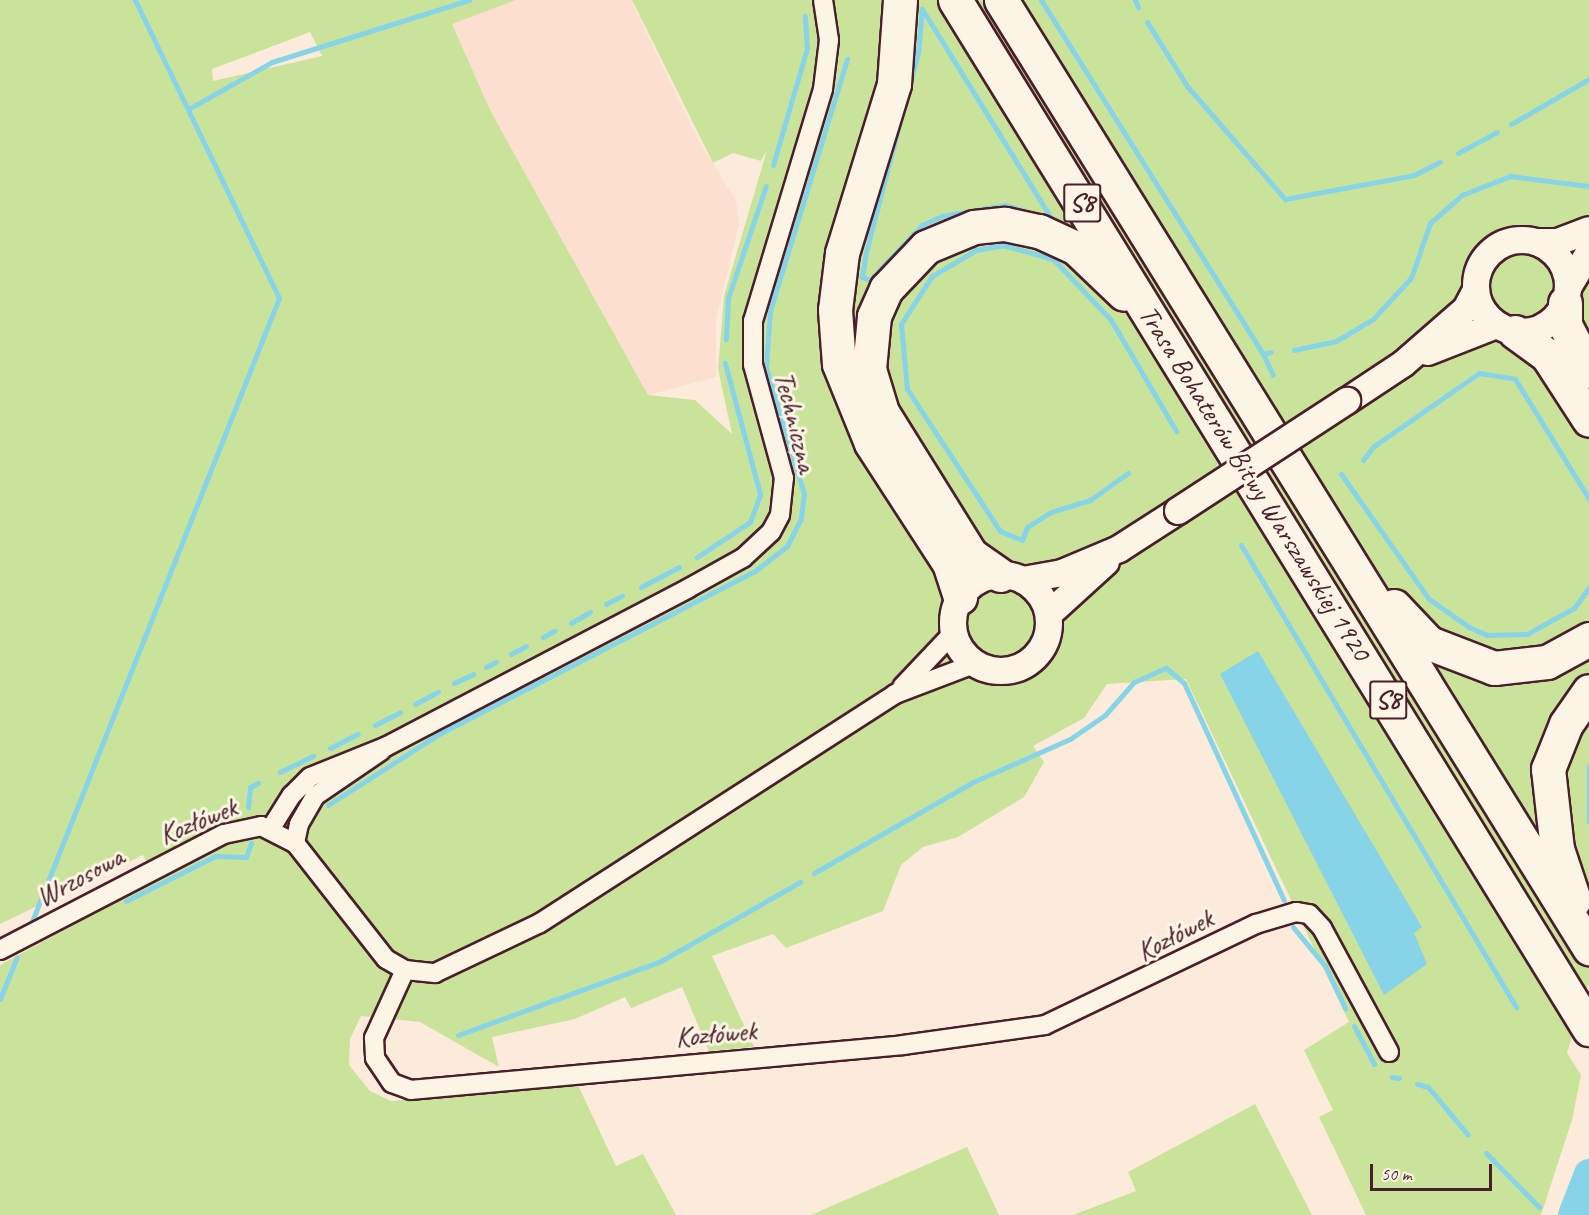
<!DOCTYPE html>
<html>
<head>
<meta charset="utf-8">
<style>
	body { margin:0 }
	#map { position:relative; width:1589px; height:1215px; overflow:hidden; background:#fcebdb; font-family:Caveat,sans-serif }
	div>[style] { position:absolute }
	.built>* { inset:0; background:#fcdfcf }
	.green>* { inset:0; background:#c9e49a }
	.water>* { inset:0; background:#87d3e7 }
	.stream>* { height:5px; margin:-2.5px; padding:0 2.5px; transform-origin:2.5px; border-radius:2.5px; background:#87d3e7 }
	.river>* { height:30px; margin:-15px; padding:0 15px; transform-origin:15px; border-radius:15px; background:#87d3e7 }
	.roads { filter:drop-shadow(2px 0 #4a1f2b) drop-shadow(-2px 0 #4a1f2b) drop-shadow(0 2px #4a1f2b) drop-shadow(0 -2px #4a1f2b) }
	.minor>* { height:18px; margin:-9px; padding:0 9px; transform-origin:9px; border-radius:9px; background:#fcf5e5 }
	.secondary>* { height:26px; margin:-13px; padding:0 13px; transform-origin:13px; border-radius:13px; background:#fcf5e5 }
	.secondary>.ring { margin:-13px; padding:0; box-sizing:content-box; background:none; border:26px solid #fcf5e5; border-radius:50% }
	.motorway>* { height:33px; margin:-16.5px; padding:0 16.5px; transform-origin:16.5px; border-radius:16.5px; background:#fcf5e5 }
	.bridges { filter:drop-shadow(2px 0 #4a1f2b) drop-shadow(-2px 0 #4a1f2b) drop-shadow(0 2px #4a1f2b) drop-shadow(0 -2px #4a1f2b) }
	.secondary-bridge>* { height:26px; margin:-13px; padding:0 13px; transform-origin:13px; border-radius:13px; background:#fcf5e5 }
	span { translate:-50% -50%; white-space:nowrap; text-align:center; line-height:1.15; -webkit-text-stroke:6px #fcf5e5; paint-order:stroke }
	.shield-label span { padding:2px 4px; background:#fcf5e5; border:2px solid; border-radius:4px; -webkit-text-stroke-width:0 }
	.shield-label { font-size:27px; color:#4a1f2b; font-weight:700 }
	.street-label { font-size:28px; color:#4a1f2b }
	.scale { position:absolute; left:1370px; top:1164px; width:122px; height:27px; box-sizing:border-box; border:3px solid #4a1f2b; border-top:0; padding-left:8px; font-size:18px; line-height:21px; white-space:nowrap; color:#4a1f2b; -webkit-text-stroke:4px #fcf5e5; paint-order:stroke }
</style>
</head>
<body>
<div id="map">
	<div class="built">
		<i style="clip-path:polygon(516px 0,631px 0,696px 136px,736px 201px,739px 224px,716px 320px,716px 377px,648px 395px,490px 110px,451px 23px)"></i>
	</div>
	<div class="green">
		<i style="clip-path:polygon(evenodd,0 0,516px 0,452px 24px,490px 110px,648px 395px,695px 400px,732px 434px,718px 369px,724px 296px,767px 150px,761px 161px,733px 153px,713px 163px,632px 0,1589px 0,1589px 983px,1567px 1053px,1581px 1075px,1572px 1120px,1541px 1215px,1366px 1215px,1319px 1117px,1333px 1110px,1304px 1050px,1349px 1022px,1186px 679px,1107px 684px,1084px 718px,1033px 746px,1044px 762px,1024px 797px,958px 837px,923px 847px,901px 865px,883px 911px,786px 948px,773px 934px,712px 956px,754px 1047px,709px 1051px,682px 987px,631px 1008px,625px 997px,575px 1019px,492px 1037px,499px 1067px,420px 1022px,361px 1016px,350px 1039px,349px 1065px,370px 1091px,391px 1101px,577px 1083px,616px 1166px,643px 1154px,676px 1215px,0 1215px,0 965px,156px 880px,143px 855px,0 924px,0 0,310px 32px,322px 56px,213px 81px,212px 69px,310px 32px)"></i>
		<i style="clip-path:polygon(1255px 1104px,1312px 1215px,1073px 1215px,1136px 1191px,1128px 1172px)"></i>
		<i style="clip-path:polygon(967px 1147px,999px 1215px,811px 1215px)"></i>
	</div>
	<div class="water">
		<i style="clip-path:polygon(1258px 651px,1422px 927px,1414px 933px,1427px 964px,1384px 995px,1220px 674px)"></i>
	</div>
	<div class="stream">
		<i style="left:1041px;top:0;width:418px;rotate:57.9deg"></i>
		<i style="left:1263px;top:354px;width:8px;rotate:-14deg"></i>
		<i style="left:1135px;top:0;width:8px;rotate:67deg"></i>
		<i style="left:922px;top:9px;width:249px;rotate:58.3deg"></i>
		<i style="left:1053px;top:221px;width:50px;rotate:-161.2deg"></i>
		<i style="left:1006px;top:205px;width:65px;rotate:170.2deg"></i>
		<i style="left:942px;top:216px;width:22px;rotate:156deg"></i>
		<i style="left:922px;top:225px;width:76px;rotate:133.4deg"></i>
		<i style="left:870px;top:280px;width:9px;rotate:-159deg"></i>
		<i style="left:862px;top:277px;width:25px;rotate:-81deg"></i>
		<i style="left:866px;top:252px;width:207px;rotate:-75.4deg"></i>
		<i style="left:918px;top:52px;width:43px;rotate:-84.7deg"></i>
		<i style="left:1147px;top:22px;width:75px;rotate:58deg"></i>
		<i style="left:1187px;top:86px;width:150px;rotate:49.1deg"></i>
		<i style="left:1285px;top:199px;width:131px;rotate:-10.5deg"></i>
		<i style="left:1414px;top:175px;width:29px;rotate:-27deg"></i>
		<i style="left:190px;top:108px;width:94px;rotate:-29.3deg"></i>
		<i style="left:272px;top:62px;width:207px;rotate:-17.5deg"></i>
		<i style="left:1511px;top:124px;width:90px;rotate:-30deg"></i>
		<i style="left:1458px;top:153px;width:44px;rotate:-28.3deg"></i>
		<i style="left:773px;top:165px;width:122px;rotate:-73.8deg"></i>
		<i style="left:807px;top:48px;width:32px;rotate:-94deg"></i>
		<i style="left:726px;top:339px;width:41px;rotate:-87.2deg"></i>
		<i style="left:728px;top:298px;width:118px;rotate:-71.3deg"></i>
		<i style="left:1294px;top:350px;width:43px;rotate:-12.1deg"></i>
		<i style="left:1336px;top:341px;width:43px;rotate:-30.7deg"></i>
		<i style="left:1373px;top:319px;width:56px;rotate:-47.2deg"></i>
		<i style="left:1411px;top:278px;width:58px;rotate:-70.9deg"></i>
		<i style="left:1430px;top:223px;width:43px;rotate:-41.2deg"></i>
		<i style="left:1462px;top:195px;width:52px;rotate:-21.6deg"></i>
		<i style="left:1510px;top:176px;width:80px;rotate:7.2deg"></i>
		<i style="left:1263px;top:354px;width:23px;rotate:65deg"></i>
		<i style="left:1363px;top:460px;width:18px;rotate:-52deg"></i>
		<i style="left:1374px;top:446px;width:128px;rotate:-34.8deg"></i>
		<i style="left:1479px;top:373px;width:36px;rotate:9deg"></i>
		<i style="left:1515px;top:379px;width:141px;rotate:58.3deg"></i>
		<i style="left:1128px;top:473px;width:47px;rotate:144.6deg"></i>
		<i style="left:1090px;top:500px;width:41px;rotate:162.9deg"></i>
		<i style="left:1051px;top:512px;width:28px;rotate:148deg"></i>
		<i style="left:1027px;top:527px;width:14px;rotate:111deg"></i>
		<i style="left:1022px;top:540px;width:24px;rotate:-158deg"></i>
		<i style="left:1000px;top:531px;width:170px;rotate:-123.2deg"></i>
		<i style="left:907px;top:389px;width:65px;rotate:-95.3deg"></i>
		<i style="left:901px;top:324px;width:57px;rotate:-57.1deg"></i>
		<i style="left:932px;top:276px;width:51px;rotate:-30.6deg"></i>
		<i style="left:976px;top:250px;width:27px;rotate:-10deg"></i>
		<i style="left:1003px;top:245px;width:52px;rotate:15.6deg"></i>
		<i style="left:1053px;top:259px;width:84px;rotate:46.4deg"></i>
		<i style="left:1111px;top:320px;width:129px;rotate:59.6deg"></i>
		<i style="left:1341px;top:474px;width:153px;rotate:54.9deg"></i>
		<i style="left:1429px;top:599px;width:49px;rotate:35deg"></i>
		<i style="left:1469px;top:627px;width:20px;rotate:24deg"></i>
		<i style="left:1487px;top:635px;width:40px;rotate:-1.4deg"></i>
		<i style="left:1527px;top:634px;width:54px;rotate:-29deg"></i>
		<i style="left:1574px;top:608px;width:26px;rotate:-54deg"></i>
		<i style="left:1241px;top:545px;width:538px;rotate:59.24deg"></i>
		<i style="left:697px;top:557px;width:64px;rotate:-33.4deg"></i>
		<i style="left:750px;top:522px;width:30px;rotate:-70deg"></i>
		<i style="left:760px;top:494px;width:136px;rotate:-105deg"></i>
		<i style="left:641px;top:587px;width:43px;rotate:-27.8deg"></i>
		<i style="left:606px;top:604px;width:18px;rotate:-27deg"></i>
		<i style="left:571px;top:623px;width:22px;rotate:-30deg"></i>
		<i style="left:543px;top:637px;width:13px;rotate:-29deg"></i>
		<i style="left:511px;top:654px;width:17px;rotate:-28deg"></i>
		<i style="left:486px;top:667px;width:11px;rotate:-27deg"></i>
		<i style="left:454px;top:683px;width:21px;rotate:-25deg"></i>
		<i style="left:415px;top:704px;width:26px;rotate:-28deg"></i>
		<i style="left:375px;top:725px;width:28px;rotate:-27deg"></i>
		<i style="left:330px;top:748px;width:31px;rotate:-27deg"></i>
		<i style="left:1589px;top:766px;width:56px;rotate:90deg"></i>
		<i style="left:280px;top:772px;width:37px;rotate:-26deg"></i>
		<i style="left:328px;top:805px;width:132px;rotate:-32.6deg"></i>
		<i style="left:439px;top:734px;width:356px;rotate:-27.3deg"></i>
		<i style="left:755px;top:571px;width:41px;rotate:-38deg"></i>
		<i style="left:787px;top:546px;width:31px;rotate:-63deg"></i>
		<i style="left:801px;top:518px;width:24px;rotate:-83deg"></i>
		<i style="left:804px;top:494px;width:133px;rotate:-106.7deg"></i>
		<i style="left:766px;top:367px;width:56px;rotate:-85.9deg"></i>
		<i style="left:770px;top:311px;width:264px;rotate:-73deg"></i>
		<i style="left:248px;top:807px;width:20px;rotate:-84deg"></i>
		<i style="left:250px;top:787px;width:9px;rotate:-27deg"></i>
		<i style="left:814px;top:873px;width:183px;rotate:-29.8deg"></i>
		<i style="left:973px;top:782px;width:106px;rotate:-23.9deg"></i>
		<i style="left:1070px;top:739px;width:42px;rotate:-34.4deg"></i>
		<i style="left:1105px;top:715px;width:44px;rotate:-48.7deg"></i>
		<i style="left:1134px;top:682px;width:35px;rotate:-24deg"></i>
		<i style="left:1166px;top:668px;width:23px;rotate:40deg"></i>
		<i style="left:1184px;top:683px;width:239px;rotate:65.3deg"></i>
		<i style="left:126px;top:901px;width:100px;rotate:-26.8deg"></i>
		<i style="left:215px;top:856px;width:31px;rotate:2deg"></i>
		<i style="left:246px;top:857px;width:15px;rotate:-70deg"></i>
		<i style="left:1293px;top:927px;width:50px;rotate:50.6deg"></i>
		<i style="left:1325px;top:966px;width:47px;rotate:64.5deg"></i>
		<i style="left:29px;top:929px;width:679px;rotate:-68.39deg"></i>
		<i style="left:279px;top:298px;width:331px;rotate:-115.8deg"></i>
		<i style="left:0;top:999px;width:45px;rotate:-68deg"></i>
		<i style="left:1354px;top:1026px;width:43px;rotate:62.2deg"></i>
		<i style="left:458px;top:1035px;width:216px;rotate:-20deg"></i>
		<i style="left:661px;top:961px;width:160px;rotate:-29.6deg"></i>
		<i style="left:1392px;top:1077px;width:7px;rotate:8deg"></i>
		<i style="left:1417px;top:1084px;width:11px;rotate:15deg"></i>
		<i style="left:1428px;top:1087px;width:62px;rotate:50.2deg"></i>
		<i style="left:1486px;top:1153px;width:76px;rotate:45.5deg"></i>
		<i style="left:1562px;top:1207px;width:9px;rotate:63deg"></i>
	</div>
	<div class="river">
		<i style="left:1573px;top:1215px;width:44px;rotate:-68.7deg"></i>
	</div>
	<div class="roads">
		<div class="minor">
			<i style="left:902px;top:687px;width:74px;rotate:-46.6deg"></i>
			<i style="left:271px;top:828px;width:39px;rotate:-58deg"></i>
			<i style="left:292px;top:795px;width:25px;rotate:-45deg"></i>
			<i style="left:310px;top:777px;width:83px;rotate:-21.9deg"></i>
			<i style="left:387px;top:746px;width:339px;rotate:-27.6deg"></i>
			<i style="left:687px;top:589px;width:64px;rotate:-29deg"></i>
			<i style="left:743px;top:558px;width:38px;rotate:-43deg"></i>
			<i style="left:771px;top:532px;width:19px;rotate:-62deg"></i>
			<i style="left:780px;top:515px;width:37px;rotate:-84deg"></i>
			<i style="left:784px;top:478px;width:117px;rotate:-105.3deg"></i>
			<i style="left:753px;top:365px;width:44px;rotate:-90deg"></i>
			<i style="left:753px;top:321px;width:242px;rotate:-73.2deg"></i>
			<i style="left:823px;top:89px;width:49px;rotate:-83deg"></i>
			<i style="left:829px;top:40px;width:40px;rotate:-98.5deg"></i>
			<i style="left:295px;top:843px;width:19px;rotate:-78deg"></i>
			<i style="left:299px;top:824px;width:32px;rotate:-60deg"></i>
			<i style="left:315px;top:796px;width:80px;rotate:-34.3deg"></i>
			<i style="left:0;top:950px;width:252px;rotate:-27.4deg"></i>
			<i style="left:224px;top:834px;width:38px;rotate:-12deg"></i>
			<i style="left:261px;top:826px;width:38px;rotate:27deg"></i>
			<i style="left:295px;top:843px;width:147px;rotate:51.9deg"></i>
			<i style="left:386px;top:959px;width:22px;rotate:30deg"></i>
			<i style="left:405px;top:970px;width:30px;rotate:6deg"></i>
			<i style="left:435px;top:973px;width:116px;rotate:-25.5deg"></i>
			<i style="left:540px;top:923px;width:422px;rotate:-32.8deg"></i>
			<i style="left:895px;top:694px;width:85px;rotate:-20.8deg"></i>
			<i style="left:405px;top:970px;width:75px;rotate:114.5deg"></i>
			<i style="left:374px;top:1038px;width:20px;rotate:87deg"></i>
			<i style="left:375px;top:1058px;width:30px;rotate:56deg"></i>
			<i style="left:392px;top:1083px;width:20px;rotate:20deg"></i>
			<i style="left:411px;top:1090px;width:494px;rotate:-5.2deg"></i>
			<i style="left:903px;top:1045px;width:143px;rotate:-8deg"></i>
			<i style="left:1045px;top:1025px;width:234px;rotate:-25.6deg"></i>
			<i style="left:1256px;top:924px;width:42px;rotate:-16.7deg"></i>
			<i style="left:1296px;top:912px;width:13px;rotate:9deg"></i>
			<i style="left:1309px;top:914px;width:19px;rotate:47deg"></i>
			<i style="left:1322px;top:928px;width:141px;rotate:61.6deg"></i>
		</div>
		<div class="secondary">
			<i class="ring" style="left:1476px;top:240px;width:66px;height:66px"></i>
			<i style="left:1537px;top:242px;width:21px"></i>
			<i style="left:1558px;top:242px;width:33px;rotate:-21deg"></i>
			<i style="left:1569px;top:286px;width:39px;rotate:-59deg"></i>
			<i style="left:1428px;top:352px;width:74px;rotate:-21.4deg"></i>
			<i style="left:1347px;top:401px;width:67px;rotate:-33.5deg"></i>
			<i style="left:1403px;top:364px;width:84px;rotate:-41.1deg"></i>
			<i style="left:1466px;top:309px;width:21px;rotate:-62deg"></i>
			<i class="ring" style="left:953px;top:575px;width:70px;height:70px"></i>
			<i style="left:1023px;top:580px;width:40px;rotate:-10deg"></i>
			<i style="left:1062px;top:573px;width:62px;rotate:-22.8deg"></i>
			<i style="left:1119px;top:549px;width:70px;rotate:-32.8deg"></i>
			<i style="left:1049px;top:614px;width:77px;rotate:-42.4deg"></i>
		</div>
		<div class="motorway">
			<i style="left:900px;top:0;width:84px;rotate:94.1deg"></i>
			<i style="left:894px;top:84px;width:177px;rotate:107.1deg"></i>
			<i style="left:842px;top:253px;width:57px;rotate:97deg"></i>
			<i style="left:835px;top:310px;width:54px;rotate:85.8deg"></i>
			<i style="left:839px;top:364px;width:85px;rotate:67.9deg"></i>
			<i style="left:871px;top:443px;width:143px;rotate:57deg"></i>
			<i style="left:949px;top:563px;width:36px;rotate:72deg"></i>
			<i style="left:955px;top:0;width:1209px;rotate:58.36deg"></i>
			<i style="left:1001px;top:0;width:1116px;rotate:58.19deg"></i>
			<i style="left:1565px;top:303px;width:22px;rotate:90deg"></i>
			<i style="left:1565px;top:325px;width:52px;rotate:62.4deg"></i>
			<i style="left:1515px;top:332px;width:39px;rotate:36deg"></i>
			<i style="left:1547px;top:355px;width:77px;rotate:57.1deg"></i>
			<i style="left:1000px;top:575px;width:35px;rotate:-145deg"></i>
			<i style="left:971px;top:555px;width:168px;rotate:-121.9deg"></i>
			<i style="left:882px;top:412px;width:45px;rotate:-106.8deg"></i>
			<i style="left:869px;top:369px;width:53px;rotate:-84.6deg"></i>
			<i style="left:874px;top:316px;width:30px;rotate:-66deg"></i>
			<i style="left:886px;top:289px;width:58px;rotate:-46.4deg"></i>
			<i style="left:926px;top:247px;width:52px;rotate:-22.6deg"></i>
			<i style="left:974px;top:227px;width:31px;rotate:-6deg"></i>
			<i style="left:1005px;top:224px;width:35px;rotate:12deg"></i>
			<i style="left:1039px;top:231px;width:41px;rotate:24.7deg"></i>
			<i style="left:1076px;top:248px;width:66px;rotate:43.8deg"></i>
			<i style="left:1394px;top:606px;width:51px;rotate:46.6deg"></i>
			<i style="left:1429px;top:643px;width:70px;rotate:21deg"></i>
			<i style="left:1494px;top:668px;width:53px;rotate:-6.5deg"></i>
			<i style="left:1547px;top:662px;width:48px;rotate:-28.7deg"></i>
			<i style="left:1574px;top:900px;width:54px;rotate:-108.4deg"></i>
			<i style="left:1557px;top:849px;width:81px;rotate:-96.4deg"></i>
			<i style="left:1548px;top:769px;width:48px;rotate:-68.2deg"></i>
			<i style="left:1566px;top:724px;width:40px;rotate:-55.1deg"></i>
		</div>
	</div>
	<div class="bridges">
		<div class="secondary-bridge">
			<i style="left:1178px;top:511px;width:202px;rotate:-33.1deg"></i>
		</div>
	</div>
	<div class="shield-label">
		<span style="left:1082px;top:203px">S8</span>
		<span style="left:1388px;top:700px">S8</span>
	</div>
	<div class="street-label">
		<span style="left:795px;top:422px;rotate:76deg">Techniczna</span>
		<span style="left:1255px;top:483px;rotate:58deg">Trasa Bohaterów Bitwy Warszawskiej 1920</span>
		<span style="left:198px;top:821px;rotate:-22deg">Kozłówek</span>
		<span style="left:80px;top:877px;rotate:-28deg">Wrzosowa</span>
		<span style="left:1175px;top:935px;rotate:-27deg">Kozłówek</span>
		<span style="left:716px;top:1034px;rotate:-5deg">Kozłówek</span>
	</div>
	<div class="scale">50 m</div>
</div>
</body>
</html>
